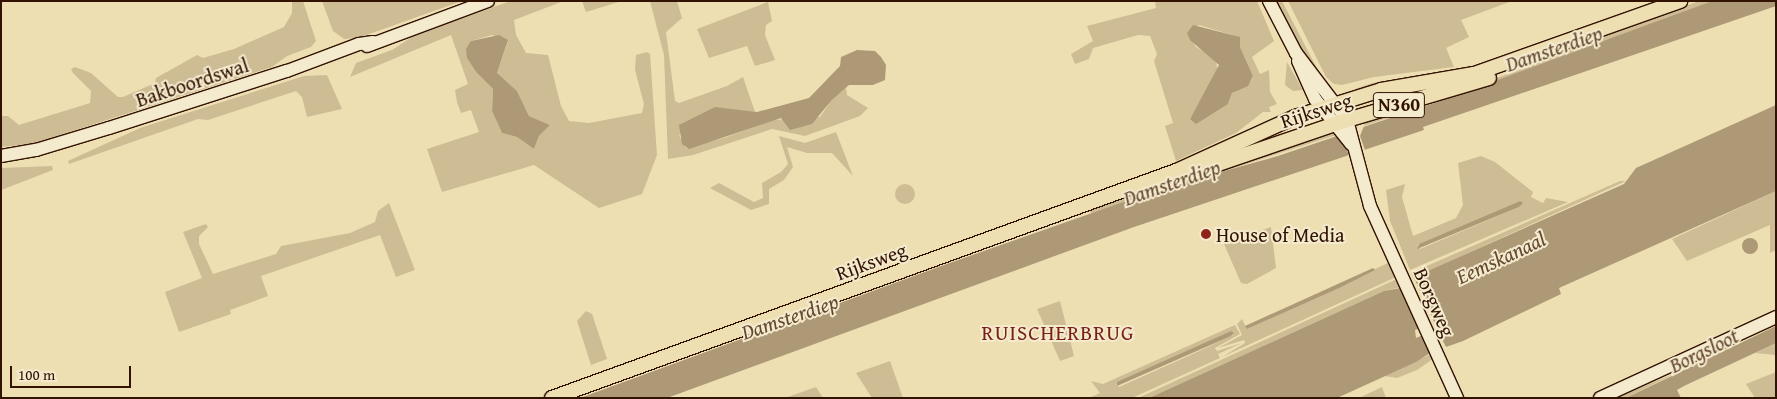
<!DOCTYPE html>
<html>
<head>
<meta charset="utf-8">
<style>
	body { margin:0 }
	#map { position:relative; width:1777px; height:399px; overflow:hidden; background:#eedfb3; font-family:"Gentium Book Plus",serif }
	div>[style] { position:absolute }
	.green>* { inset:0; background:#cebc95 }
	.round { border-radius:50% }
	.water>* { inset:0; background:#ae9976 }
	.pier>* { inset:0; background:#eedfb3 }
	.roads { filter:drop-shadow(1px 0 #321201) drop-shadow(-1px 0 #321201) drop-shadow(0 1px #321201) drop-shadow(0 -1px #321201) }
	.secondary>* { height:12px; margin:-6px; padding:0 6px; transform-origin:6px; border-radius:6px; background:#f4eace }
	.primary>* { height:14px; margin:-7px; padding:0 7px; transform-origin:7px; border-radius:7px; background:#eedfb3 }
	.dots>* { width:14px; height:14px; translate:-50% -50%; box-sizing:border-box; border:2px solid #f4eace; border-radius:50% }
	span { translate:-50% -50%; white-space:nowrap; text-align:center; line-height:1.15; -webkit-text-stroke:4px #f4eace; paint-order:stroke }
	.shield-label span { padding:1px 4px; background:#f4eace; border:1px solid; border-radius:4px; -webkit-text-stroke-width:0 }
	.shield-label { font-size:19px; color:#321201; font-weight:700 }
	.street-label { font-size:20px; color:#321201 }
	.poi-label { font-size:20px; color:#321201 }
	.left { translate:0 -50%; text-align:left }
	.water-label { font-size:21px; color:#644830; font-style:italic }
	.neighbourhood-label { font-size:21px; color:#7a1f14; letter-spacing:1px }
	.frame { position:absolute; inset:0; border:2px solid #321201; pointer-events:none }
	.scale { position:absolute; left:10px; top:366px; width:121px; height:22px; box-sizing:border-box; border:2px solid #321201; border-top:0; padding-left:6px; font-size:15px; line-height:18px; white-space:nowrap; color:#321201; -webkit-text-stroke:4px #f4eace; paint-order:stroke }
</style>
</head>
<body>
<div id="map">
	<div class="green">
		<i style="clip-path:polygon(292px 1px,303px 1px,316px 41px,311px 47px,287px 56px,272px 67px,32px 144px,1px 147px,1px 116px,8px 116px,19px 125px,90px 103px,91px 91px,73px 73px,71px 69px,75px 67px,91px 73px,118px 97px,123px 97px,155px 83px,156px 78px,197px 55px,203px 58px,234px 49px,284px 27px,292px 13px)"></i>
		<i style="clip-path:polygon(322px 1px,462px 1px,358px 38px,344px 39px,333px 31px)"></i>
		<i style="clip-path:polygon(evenodd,511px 1px,564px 1px,514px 20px,516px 35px,526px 53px,548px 55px,561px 106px,569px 121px,589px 123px,642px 113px,644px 104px,635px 70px,636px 55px,647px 52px,650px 54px,657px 155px,642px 194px,599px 208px,534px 165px,442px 192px,427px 149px,479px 132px,471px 110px,461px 113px,457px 102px,455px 90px,468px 84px,451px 35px,350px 77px,356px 63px,392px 50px,415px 35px,511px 1px,492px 35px,508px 41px,497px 73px,499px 77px,517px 91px,529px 116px,550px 125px,539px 136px,534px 149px,517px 137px,502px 133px,492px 111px,493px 89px,476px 72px,467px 58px,471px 41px,492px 35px)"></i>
		<i style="clip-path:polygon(582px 1px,622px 1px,586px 12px)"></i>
		<i style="clip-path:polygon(650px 1px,677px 1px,682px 18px,666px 32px,675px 101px,679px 103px,727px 86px,743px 77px,755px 112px,721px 108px,679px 135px,686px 148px,724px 138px,773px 120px,820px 117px,831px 101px,846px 88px,847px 95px,868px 108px,860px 116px,805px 136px,772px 129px,693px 155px,668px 159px,664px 55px)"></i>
		<i style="clip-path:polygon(evenodd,1155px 1px,1257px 1px,1274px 41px,1252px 57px,1260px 74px,1269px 70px,1270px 92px,1277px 104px,1269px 107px,1271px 112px,1263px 112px,1236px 133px,1176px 161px,1165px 126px,1173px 123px,1154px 61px,1157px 54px,1150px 36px,1138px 35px,1093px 48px,1089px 59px,1075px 64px,1071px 54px,1093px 41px,1087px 26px,1156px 8px,1155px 1px,1199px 25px,1239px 37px,1240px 47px,1253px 76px,1251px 81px,1232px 93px,1228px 104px,1190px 119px,1218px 71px,1215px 58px,1196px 47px,1187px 33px,1199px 25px)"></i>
		<i style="clip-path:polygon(1274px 1px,1282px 1px,1323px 80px,1310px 68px)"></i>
		<i style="clip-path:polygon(1288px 1px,1512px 1px,1461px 20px,1469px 37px,1446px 48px,1454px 67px,1374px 77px,1342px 85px,1334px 84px,1326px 77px)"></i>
		<i style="clip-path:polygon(1699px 1px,1712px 1px,1535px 68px,1364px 126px,1365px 123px,1531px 66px,1565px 50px)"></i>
		<i style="clip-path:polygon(768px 2px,772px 21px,766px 25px,765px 35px,775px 60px,755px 66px,747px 46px,709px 58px,697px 29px)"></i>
		<i style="clip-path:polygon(1287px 61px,1287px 62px,1303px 90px,1293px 91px,1285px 85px)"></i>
		<i style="clip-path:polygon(1448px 74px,1356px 90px,1355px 89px,1372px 83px)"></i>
		<i style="clip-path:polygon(327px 75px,342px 109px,307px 117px,302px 97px,296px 91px,208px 120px,198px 119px,69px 164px,68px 161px,140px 128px,304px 76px)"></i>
		<i style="clip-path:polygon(836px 132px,853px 176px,832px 153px,807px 153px,787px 147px,793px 167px,784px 180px,769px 189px,769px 204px,751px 210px,710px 188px,719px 183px,754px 202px,763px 198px,762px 183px,781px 172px,788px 164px,779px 136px,805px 143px)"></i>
		<i style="clip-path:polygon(1328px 133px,1336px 135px,1091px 214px,1090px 210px,1156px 187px)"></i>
		<i style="clip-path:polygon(evenodd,1481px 156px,1495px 162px,1533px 192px,1531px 197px,1543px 203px,1546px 198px,1568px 202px,1410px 270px,1390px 221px,1386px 190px,1405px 184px,1402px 197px,1413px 236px,1456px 218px,1463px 205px,1458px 163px,1481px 156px,1520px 201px,1519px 207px,1420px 249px,1417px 245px,1520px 201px)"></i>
		<i style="clip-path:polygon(52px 166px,53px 170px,1px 190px,1px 168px)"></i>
		<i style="clip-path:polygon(1620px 181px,1626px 181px,1431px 270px,1415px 280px,1413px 278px,1411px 273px)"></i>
		<i class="round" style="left:895px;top:184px;width:20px;height:20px"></i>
		<i style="clip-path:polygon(1776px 191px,1776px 250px,1770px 253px,1770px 225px,1687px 261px,1672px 239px)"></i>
		<i style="clip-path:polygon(389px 203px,415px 270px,396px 277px,380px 235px,261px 276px,268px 296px,230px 310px,231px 314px,179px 332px,165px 292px,202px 278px,183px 232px,206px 224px,208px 227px,199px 236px,199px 244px,213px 274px,276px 254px,281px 246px,350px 233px,375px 222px,378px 211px)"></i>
		<i style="clip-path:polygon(1271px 227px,1276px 268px,1247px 284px,1241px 283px,1224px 244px)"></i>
		<i style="clip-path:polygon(1390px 262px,1396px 277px,1222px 357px,1245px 343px,1244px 340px,1218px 348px,1242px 335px,1237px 324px,1242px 319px,1247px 329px)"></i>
		<i style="clip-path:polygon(1399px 278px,1401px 287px,1384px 291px,1149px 398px,1138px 398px)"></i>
		<i style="clip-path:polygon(1060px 301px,1074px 356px,1060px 361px,1037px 309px)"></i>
		<i style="clip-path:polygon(586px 311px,592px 314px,607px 359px,591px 365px,577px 321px)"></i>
		<i style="clip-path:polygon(evenodd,1235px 325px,1240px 334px,1215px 348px,1217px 351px,1242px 343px,1218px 354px,1220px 358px,1132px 398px,1089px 398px,1100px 393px,1091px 381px,1103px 384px,1235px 325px,1231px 331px,1233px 335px,1197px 352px,1119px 387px,1116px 384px,1231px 331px)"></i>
		<i style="clip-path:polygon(1776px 343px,1776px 355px,1755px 353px)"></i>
		<i style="clip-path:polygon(1431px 354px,1433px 359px,1417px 370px,1397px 378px,1384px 376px)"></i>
		<i style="clip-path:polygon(890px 361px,903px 398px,872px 398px,856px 373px)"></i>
		<i style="clip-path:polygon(1776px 372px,1776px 398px,1755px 398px,1746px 384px)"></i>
		<i style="clip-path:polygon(1676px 373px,1626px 398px,1616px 398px,1656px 381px)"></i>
		<i style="clip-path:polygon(816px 387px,823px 398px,785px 398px)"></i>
		<i style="clip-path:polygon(1382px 387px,1386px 398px,1359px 398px)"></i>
	</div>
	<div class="water">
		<i style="clip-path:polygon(1712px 1px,1776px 1px,1776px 6px,1423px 127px,1424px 130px,1134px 227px,667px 398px,580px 398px,944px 265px,1163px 188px,1278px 156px,1449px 98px)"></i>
		<i style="clip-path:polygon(1193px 25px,1240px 37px,1240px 47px,1253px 76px,1248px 86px,1232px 93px,1228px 104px,1196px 124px,1190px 119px,1219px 65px,1190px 40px,1187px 33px)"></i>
		<i style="clip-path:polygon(499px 35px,508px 40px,497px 73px,517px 91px,529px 116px,550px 125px,539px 136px,534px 149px,517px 137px,502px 133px,492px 111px,493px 89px,476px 72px,467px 58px,466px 49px,471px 41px)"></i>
		<i style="clip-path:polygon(857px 50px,875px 51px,881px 57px,886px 65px,885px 80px,873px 85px,849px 85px,831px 101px,812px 124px,790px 130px,781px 118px,689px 149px,682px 144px,679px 125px,715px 107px,757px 112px,809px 98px,840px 66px,841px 57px)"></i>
		<i style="clip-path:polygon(evenodd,1776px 105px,1776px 191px,1559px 288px,1561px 294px,1463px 341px,1446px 347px,1444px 344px,1416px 362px,1337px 398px,1149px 398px,1384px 291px,1417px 285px,1415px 280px,1430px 270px,1624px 184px,1636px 168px,1776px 105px,1436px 321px,1439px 321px,1439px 328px,1416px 338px,1415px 330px,1436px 321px)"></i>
		<i style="clip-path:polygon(1520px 201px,1523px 203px,1519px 207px,1417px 249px,1419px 244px)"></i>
		<i class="round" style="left:1742px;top:238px;width:16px;height:16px"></i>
		<i style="clip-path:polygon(1373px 268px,1375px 270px,1339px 288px,1247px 329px,1245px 326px)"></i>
		<i style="clip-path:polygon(1776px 326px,1776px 343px,1684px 386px,1677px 390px,1681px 398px,1626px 398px)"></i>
		<i style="clip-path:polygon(1231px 331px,1234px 333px,1231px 336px,1117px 386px,1117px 382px)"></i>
	</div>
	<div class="pier">
		<i style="clip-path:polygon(1364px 126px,1360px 136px,1365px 150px,1349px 155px,1344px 142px,1336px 135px)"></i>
		<i style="clip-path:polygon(1414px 278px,1435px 324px,1421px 330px,1404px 288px,1414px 284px)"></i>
		<i style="clip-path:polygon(1436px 327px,1447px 349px,1443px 347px,1433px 351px,1423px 333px)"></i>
	</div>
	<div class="roads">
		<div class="secondary">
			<i style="left:1269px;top:1px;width:59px;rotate:62.6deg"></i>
			<i style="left:1296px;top:53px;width:84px;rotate:52.7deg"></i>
			<i style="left:1347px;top:120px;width:89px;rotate:75deg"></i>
			<i style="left:1370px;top:206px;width:211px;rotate:65.6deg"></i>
			<i style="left:367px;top:46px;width:129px;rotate:-20.4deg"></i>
			<i style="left:1298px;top:61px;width:42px;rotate:65.9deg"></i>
			<i style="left:1315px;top:99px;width:58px;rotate:51.3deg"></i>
			<i style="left:1px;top:156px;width:36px;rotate:-10deg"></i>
			<i style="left:36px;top:150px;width:76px;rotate:-16.8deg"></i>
			<i style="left:109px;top:128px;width:187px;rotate:-17.8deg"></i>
			<i style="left:287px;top:71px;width:77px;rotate:-20.6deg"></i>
			<i style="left:359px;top:44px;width:14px;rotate:-8deg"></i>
			<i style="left:1600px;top:398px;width:194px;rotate:-24.7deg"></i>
		</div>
		<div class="primary">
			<i style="left:1190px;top:170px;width:19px;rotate:-9deg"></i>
			<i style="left:1209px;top:167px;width:146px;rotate:-18.8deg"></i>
			<i style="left:1347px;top:120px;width:148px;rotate:-16.5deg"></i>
			<i style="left:552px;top:398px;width:664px;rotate:-19.99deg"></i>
			<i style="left:1176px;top:171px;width:131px;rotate:-24.4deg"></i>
			<i style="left:1295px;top:117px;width:90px;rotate:-17.4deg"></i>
			<i style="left:1381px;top:90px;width:94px;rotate:-9.8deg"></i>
			<i style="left:1474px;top:74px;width:219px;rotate:-19.5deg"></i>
		</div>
	</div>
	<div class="dots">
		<i style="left:1206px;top:234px;background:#8f2418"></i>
	</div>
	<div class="shield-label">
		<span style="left:1399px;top:105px">N360</span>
	</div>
	<div class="street-label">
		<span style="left:192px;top:82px;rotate:-18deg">Bakboordswal</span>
		<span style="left:1316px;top:110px;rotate:-18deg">Rijksweg</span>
		<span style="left:871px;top:261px;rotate:-20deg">Rijksweg</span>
		<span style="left:1435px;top:302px;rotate:66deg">Borgweg</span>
	</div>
	<div class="poi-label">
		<span class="left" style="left:1216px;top:234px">House of Media</span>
	</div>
	<div class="water-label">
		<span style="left:1554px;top:49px;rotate:-19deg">Damsterdiep</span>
		<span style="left:1172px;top:183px;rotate:-19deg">Damsterdiep</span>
		<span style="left:1501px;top:258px;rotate:-25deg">Eemskanaal</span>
		<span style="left:790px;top:317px;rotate:-19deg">Damsterdiep</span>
		<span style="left:1704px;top:351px;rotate:-26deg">Borgsloot</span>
	</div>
	<div class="neighbourhood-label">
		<span style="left:1058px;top:333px">RUISCHERBRUG</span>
	</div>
	<div class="frame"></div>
	<div class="scale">100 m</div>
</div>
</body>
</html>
